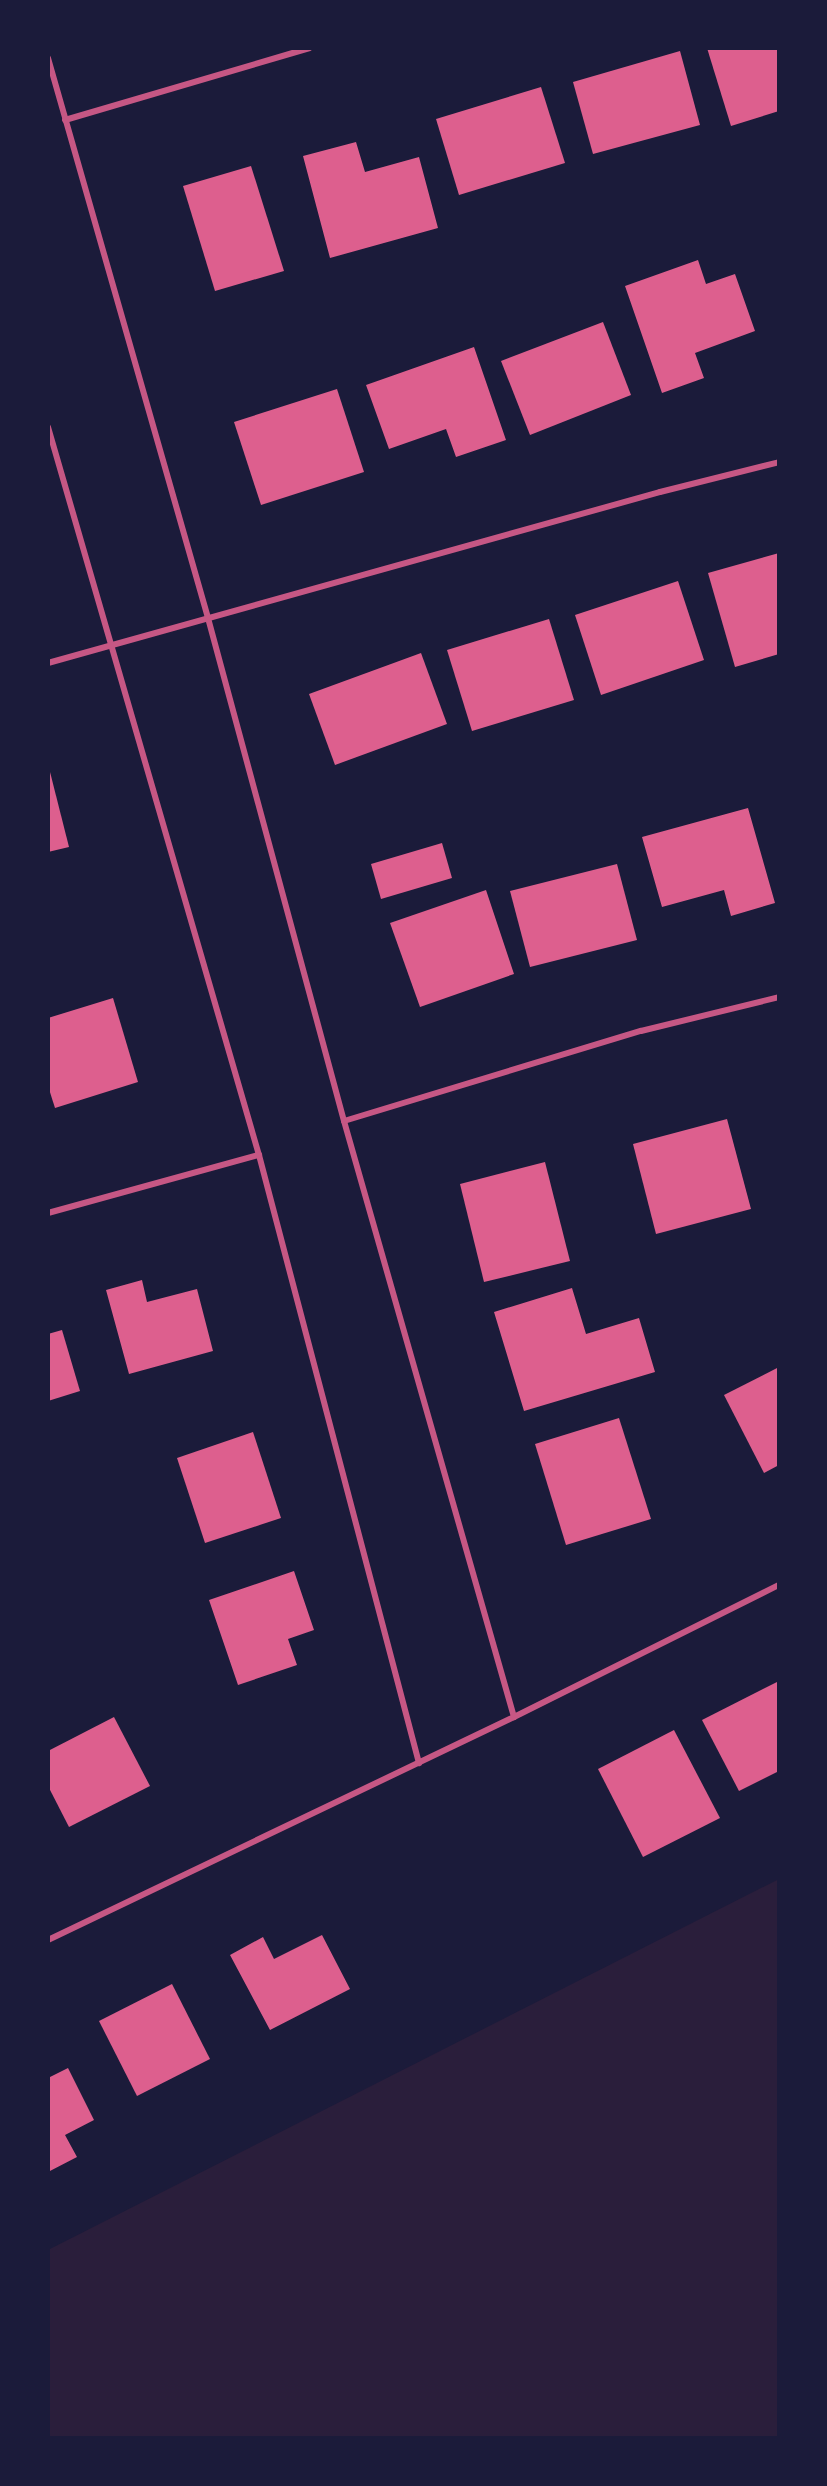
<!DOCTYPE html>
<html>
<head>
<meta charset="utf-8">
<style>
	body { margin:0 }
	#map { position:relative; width:827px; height:2486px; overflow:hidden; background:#1b1b3a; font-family:Cabin,sans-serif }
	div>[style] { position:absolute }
	.green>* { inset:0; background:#2a1e3b }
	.building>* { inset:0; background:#dd5f8e }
	.minor>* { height:6px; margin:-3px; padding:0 3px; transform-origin:3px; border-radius:3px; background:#c65784 }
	span { translate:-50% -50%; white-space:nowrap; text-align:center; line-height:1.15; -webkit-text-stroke:4.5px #1b1b3a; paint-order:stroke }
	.frame { position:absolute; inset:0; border:50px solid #1b1b3a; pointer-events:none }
</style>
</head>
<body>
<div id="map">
	<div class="green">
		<i style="clip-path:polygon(779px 1879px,779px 2438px,48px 2438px,48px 2250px)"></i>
	</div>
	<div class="building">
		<i style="clip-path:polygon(707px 48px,779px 48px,779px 111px,731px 126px)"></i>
		<i style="clip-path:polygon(680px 51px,700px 125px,593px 154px,573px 82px)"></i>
		<i style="clip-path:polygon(541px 87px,565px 163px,459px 195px,436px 119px)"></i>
		<i style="clip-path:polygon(356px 142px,365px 172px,419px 157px,438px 228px,330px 258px,303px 156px)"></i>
		<i style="clip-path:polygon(251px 166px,284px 271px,215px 291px,183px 186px)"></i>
		<i style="clip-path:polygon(698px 260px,706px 284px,735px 274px,755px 331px,695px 353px,704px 378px,662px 393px,625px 286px)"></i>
		<i style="clip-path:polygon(603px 322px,631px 395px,530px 435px,501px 361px)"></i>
		<i style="clip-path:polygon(474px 347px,506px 440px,456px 457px,446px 429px,389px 449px,366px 385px)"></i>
		<i style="clip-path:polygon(337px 389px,364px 472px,261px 505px,234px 422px)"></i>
		<i style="clip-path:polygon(779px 553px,779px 654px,735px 667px,708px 573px)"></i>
		<i style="clip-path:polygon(678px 581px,704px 660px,601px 695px,575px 615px)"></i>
		<i style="clip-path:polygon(549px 619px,574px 700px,472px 731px,447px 650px)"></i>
		<i style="clip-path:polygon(421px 653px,447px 724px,335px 765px,309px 694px)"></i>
		<i style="clip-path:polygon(48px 764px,69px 847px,48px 852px)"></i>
		<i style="clip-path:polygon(748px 808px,775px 903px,731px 916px,724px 890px,662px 907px,642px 837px)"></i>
		<i style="clip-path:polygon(442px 843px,452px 878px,381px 899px,371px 864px)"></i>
		<i style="clip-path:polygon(617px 864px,637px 940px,530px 967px,510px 891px)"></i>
		<i style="clip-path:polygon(486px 890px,514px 974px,420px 1007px,390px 923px)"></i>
		<i style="clip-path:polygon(113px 998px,138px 1082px,55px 1108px,48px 1086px,48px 1018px)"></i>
		<i style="clip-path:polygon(727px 1119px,751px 1209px,656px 1234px,633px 1144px)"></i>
		<i style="clip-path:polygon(545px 1162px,570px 1261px,484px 1282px,460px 1184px)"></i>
		<i style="clip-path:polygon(142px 1280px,147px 1302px,197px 1289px,213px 1351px,129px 1374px,106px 1290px)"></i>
		<i style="clip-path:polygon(572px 1288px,586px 1334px,639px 1318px,655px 1372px,524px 1411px,494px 1312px)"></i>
		<i style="clip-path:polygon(62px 1330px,80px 1391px,48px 1401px,48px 1334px)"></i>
		<i style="clip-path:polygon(779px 1367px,779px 1465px,764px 1473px,724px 1395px)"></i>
		<i style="clip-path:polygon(619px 1418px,651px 1519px,566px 1545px,535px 1444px)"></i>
		<i style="clip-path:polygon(253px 1432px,281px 1518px,205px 1543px,177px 1458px)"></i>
		<i style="clip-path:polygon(294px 1571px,314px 1630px,288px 1639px,297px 1665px,238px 1685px,209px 1600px)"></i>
		<i style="clip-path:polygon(779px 1681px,779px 1771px,739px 1791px,702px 1720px)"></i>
		<i style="clip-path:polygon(114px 1717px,150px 1786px,69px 1827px,48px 1786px,48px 1751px)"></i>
		<i style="clip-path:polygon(674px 1730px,720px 1818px,643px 1857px,598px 1769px)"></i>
		<i style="clip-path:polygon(322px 1935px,350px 1989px,270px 2030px,230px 1955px,263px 1937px,274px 1959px)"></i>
		<i style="clip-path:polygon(172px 1984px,210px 2059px,137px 2096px,99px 2021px)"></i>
		<i style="clip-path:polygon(68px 2068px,94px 2120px,65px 2135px,77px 2157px,48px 2172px,48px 2078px)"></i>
	</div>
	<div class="minor">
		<i style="left:48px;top:58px;width:582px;rotate:74.05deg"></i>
		<i style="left:208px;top:618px;width:521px;rotate:74.87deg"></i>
		<i style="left:344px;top:1121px;width:620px;rotate:74.08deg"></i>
		<i style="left:65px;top:120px;width:255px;rotate:-16.4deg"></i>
		<i style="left:48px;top:427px;width:758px;rotate:73.84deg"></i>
		<i style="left:259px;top:1155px;width:629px;rotate:75.26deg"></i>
		<i style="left:48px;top:663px;width:635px;rotate:-15.61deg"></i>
		<i style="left:660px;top:492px;width:123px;rotate:-14.1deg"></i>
		<i style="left:344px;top:1121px;width:310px;rotate:-16.9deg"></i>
		<i style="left:641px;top:1031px;width:142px;rotate:-13.8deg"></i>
		<i style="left:48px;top:1213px;width:219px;rotate:-15.4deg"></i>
		<i style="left:48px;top:1940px;width:517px;rotate:-25.57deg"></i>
		<i style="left:514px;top:1717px;width:296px;rotate:-26.5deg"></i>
	</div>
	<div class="frame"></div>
</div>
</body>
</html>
